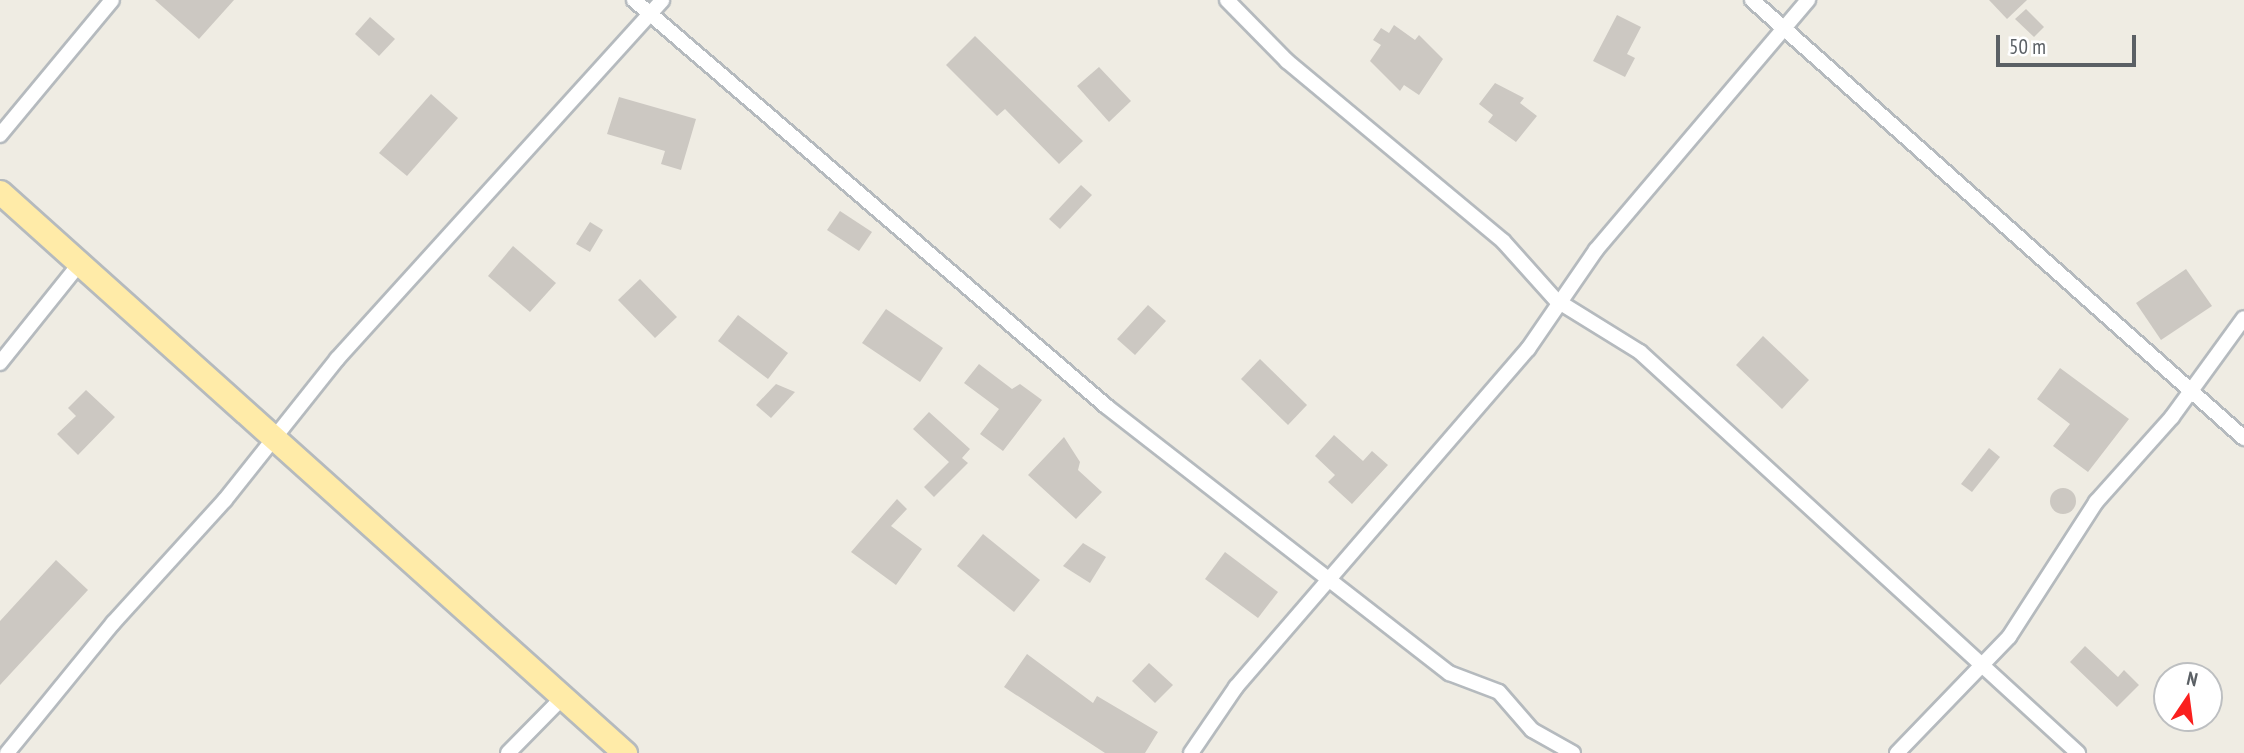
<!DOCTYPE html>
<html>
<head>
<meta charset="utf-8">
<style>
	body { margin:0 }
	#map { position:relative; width:2244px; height:753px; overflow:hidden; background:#efece3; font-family:"PT Sans Narrow",sans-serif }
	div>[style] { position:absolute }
	.building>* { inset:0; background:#ccc8c2 }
	.round { border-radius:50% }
	.roads { filter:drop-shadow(2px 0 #b5babe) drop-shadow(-2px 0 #b5babe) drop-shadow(0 2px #b5babe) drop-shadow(0 -2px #b5babe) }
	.minor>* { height:14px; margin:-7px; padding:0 7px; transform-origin:7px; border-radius:7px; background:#fff }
	.primary>* { height:23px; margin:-11.5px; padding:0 11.5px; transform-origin:11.5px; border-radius:11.5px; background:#ffeba8 }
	span { translate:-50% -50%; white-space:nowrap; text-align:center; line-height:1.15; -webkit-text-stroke:5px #fff; paint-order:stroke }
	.north { position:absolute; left:2153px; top:662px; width:70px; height:70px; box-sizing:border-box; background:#fff; border:2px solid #bdbfc1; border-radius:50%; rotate:13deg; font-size:19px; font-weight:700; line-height:28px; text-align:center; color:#5b6065 }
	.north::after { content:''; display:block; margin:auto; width:24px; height:32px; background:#fa201e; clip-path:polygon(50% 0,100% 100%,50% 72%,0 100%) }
	.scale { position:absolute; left:1996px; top:35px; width:140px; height:32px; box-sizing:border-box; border:4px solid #5b6065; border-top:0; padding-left:9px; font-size:21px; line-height:24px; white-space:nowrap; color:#5b6065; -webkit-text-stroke:5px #fff; paint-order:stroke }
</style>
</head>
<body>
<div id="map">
	<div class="building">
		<i style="clip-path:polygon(155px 0,234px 0,199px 39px)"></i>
		<i style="clip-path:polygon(1989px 0,2027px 0,2007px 19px)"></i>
		<i style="clip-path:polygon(2026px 9px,2044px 27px,2034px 37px,2015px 19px)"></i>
		<i style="clip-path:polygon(1617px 15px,1641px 27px,1627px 54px,1635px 58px,1625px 77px,1593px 61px)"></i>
		<i style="clip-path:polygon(370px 17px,395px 39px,379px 56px,355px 34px)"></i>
		<i style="clip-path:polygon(1394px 25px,1415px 40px,1419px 35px,1443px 59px,1419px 95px,1404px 85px,1400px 91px,1370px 61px,1381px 45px,1373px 40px,1381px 28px,1389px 33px)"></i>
		<i style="clip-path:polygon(975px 36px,1083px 141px,1059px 164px,1005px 109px,997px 116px,946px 65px)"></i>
		<i style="clip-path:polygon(1099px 67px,1131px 101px,1109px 122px,1077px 86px)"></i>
		<i style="clip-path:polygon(1495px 83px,1524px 98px,1520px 103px,1537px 116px,1516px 142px,1488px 122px,1493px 115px,1479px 104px)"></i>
		<i style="clip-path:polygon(431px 94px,458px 118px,407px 176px,379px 153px)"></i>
		<i style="clip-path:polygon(619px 97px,696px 119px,681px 170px,661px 164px,665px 151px,607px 134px)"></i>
		<i style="clip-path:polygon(1081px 185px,1092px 195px,1060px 229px,1049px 219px)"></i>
		<i style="clip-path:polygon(840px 211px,872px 232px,859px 251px,827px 230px)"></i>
		<i style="clip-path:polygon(590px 222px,603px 230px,590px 252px,576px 244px)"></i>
		<i style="clip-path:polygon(513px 246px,556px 283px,530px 312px,488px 276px)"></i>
		<i style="clip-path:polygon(2186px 269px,2212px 306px,2161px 340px,2136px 303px)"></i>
		<i style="clip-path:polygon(640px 279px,677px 317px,655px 338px,618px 300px)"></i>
		<i style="clip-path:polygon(1148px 305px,1166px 321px,1135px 355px,1117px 339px)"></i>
		<i style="clip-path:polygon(886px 309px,943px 348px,920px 382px,862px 343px)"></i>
		<i style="clip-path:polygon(738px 315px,788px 353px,768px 379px,718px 341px)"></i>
		<i style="clip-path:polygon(1763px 336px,1809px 380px,1782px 409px,1736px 365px)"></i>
		<i style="clip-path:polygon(1260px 359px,1307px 405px,1288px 425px,1241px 379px)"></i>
		<i style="clip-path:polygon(979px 364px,1012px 389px,1020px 384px,1042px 400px,1003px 451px,980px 434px,999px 409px,964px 383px)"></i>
		<i style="clip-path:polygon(2060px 368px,2129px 419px,2088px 472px,2053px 446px,2070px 424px,2037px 399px)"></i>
		<i style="clip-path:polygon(776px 384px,795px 392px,771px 418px,756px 405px)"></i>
		<i style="clip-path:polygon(86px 390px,115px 417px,78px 455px,57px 434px,76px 416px,68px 408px)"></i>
		<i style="clip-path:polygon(929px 412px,970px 449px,962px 458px,968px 463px,934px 497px,924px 487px,949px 462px,913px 429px)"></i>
		<i style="clip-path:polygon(1334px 435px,1363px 461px,1372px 451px,1388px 465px,1352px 504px,1328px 482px,1335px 475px,1315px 456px)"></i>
		<i style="clip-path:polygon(1064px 437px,1080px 462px,1078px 470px,1102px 492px,1076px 519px,1028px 475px)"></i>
		<i style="clip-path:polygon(1989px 448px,2000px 457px,1972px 492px,1961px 484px)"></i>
		<i class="round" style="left:2050px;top:488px;width:26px;height:26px"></i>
		<i style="clip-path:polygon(897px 499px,907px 509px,891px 526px,922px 549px,896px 585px,851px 552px)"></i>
		<i style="clip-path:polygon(983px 534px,1040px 580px,1014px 612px,957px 566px)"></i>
		<i style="clip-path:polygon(1083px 543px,1106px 557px,1090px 583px,1063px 566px)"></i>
		<i style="clip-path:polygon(1225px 552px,1278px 592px,1258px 618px,1205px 579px)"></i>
		<i style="clip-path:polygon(56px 560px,88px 590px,0 685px,0 621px)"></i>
		<i style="clip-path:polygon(2085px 646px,2118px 677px,2124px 670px,2139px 685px,2117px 707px,2070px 662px)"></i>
		<i style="clip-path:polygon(1027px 654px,1093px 703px,1097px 696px,1158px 732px,1145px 753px,1105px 753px,1004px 687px)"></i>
		<i style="clip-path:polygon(1149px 663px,1173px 685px,1155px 703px,1132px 681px)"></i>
	</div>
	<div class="roads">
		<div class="minor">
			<i style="left:634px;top:0;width:623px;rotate:40.7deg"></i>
			<i style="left:1106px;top:406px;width:435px;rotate:37.9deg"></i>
			<i style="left:1449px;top:673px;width:53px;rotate:20.8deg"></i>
			<i style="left:1499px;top:692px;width:50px;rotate:49deg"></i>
			<i style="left:1532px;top:730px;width:47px;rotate:29.3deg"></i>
			<i style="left:1227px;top:0;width:86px;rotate:45.5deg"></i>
			<i style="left:1287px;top:61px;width:281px;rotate:39.8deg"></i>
			<i style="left:1503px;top:241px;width:79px;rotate:48.1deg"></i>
			<i style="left:1556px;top:300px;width:99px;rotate:31.8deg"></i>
			<i style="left:1640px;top:352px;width:594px;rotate:42.47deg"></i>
			<i style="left:1752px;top:0;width:659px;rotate:41.68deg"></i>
			<i style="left:0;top:135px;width:175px;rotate:-50.3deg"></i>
			<i style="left:0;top:363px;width:129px;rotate:-51.3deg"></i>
			<i style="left:7px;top:753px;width:168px;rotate:-50.8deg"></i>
			<i style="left:113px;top:623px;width:166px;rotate:-47.7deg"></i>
			<i style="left:225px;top:500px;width:180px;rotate:-51.5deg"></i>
			<i style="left:337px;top:359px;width:484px;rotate:-47.8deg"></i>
			<i style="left:508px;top:753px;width:77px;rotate:-45.5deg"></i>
			<i style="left:1191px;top:753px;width:80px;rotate:-55.7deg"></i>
			<i style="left:1236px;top:687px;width:447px;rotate:-49.2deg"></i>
			<i style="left:1528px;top:349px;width:120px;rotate:-55.5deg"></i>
			<i style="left:1596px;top:250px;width:328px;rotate:-49.7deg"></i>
			<i style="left:1897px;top:753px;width:161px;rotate:-46deg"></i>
			<i style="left:2009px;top:637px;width:161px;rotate:-57.2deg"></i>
			<i style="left:2096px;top:502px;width:114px;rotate:-48.2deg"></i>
			<i style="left:2172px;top:417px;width:122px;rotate:-54deg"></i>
		</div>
		<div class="primary">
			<i style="left:0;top:192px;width:840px;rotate:41.91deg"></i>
		</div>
	</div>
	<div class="north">N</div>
	<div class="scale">50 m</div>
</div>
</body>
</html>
